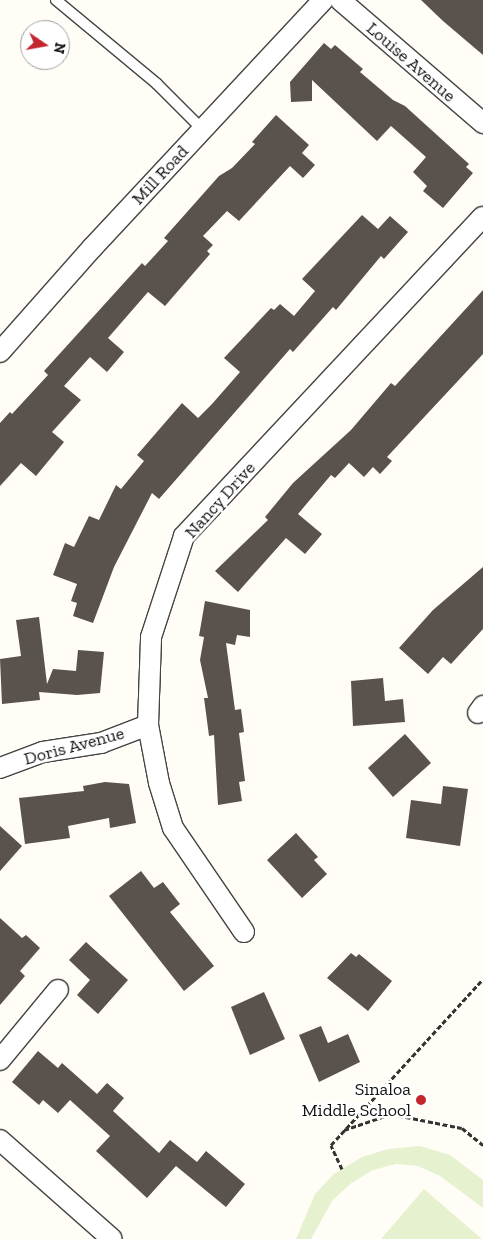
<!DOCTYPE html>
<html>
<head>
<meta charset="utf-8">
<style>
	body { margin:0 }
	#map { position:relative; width:483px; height:1239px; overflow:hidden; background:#fffdf5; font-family:"Zilla Slab",serif }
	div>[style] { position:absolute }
	.pitch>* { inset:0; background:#e6f2cf }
	.building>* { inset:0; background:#5a524d }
	.path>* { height:3px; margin-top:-1.5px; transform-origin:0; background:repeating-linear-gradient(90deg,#333 0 5px,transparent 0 7.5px) }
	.roads { filter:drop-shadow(1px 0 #444) drop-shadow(-1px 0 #444) drop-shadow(0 1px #444) drop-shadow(0 -1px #444) }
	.lane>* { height:10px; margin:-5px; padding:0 5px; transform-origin:5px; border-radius:5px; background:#fff }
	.street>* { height:20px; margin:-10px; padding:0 10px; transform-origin:10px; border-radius:10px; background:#fff }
	.dots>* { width:14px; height:14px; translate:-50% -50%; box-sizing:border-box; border:2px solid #fff; border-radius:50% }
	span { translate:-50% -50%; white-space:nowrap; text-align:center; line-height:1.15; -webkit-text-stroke:5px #fff; paint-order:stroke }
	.street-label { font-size:18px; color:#111 }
	.poi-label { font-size:18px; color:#111 }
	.right { translate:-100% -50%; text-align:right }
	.north { position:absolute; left:20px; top:20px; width:50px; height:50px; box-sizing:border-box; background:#fff; border:1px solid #a0a0a0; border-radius:50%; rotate:102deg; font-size:14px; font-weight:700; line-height:20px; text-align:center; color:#111 }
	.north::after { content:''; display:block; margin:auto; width:18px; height:22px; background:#c4262e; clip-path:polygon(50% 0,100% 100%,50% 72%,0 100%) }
</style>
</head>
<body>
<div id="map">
	<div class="pitch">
		<i style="clip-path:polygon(420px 1146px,450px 1155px,483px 1180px,483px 1208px,440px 1176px,418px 1166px,396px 1164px,373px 1170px,350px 1184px,332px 1201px,311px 1239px,296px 1239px,315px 1194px,334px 1174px,362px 1157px,388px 1149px)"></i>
		<i style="clip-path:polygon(424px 1189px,482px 1239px,483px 1239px,381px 1239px)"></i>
	</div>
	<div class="building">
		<i style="clip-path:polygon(421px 0,483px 0,483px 55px,443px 21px)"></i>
		<i style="clip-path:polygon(324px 43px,331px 49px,335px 45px,363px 69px,360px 72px,393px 100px,405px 106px,469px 164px,466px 167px,473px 173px,443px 208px,423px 191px,427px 186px,413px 172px,426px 157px,391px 126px,377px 141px,312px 80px,312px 101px,291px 102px,290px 82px)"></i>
		<i style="clip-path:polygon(276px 115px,309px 145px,302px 153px,315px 165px,303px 178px,290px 166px,239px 221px,227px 211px,203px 236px,213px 245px,207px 251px,210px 254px,165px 306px,148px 292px,108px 338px,124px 352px,107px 372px,90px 357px,64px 386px,81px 400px,52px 432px,64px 442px,36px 476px,21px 463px,0 486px,0 423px,10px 412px,12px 414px,48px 375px,44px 371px,142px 263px,145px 266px,168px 241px,164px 238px,219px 176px,232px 168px,255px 144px,252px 142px)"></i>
		<i style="clip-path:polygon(362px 215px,378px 229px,390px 216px,408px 232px,384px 259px,381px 256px,336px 310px,333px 307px,293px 352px,290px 349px,159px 499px,152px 493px,114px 567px,93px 623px,73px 616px,77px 603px,71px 601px,77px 584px,53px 575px,65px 543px,74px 547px,89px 516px,99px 520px,116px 485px,121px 489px,144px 461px,137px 455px,182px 403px,198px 418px,212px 404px,240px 372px,224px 358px,271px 308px,274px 310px,280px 304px,294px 316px,315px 291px,302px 279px)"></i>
		<i style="clip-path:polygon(483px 290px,483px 354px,387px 457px,392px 461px,380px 474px,373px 467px,364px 477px,349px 463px,335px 478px,331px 475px,298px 514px,322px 534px,305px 554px,286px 538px,238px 592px,215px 571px,268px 520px,265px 517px,293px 483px,351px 430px,391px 383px,395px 386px)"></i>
		<i style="clip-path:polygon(483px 567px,483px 629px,451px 664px,443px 657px,428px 674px,399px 648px,433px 610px)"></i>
		<i style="clip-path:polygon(205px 601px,250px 610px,250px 637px,237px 635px,235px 645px,226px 643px,235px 710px,241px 709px,244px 732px,239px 733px,245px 781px,239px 782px,242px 801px,218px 805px,214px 735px,209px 736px,204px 698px,208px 698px,200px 660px,204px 637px,199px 636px)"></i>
		<i style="clip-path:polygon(39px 617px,47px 684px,53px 669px,76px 671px,78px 650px,104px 652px,100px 693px,77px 695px,39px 692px,40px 700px,2px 704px,0 659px,21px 656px,16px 620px)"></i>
		<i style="clip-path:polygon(383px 678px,385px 701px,403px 699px,405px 722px,353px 726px,351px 681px)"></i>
		<i style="clip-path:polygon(405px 734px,431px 763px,393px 797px,368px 768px)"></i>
		<i style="clip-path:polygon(105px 782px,129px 784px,136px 823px,110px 828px,109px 818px,68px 826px,70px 838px,25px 844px,19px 798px,84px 791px,83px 786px)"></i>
		<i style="clip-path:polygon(443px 786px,468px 789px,460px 846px,406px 838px,411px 800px,441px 804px)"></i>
		<i style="clip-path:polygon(0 826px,22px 846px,0 871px)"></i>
		<i style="clip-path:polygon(296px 833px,318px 857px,314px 860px,327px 874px,302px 898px,267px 860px)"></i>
		<i style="clip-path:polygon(141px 871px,154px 888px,163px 882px,180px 904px,170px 912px,214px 966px,184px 991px,109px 896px)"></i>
		<i style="clip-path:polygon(0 918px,22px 938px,26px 935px,40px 948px,20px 971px,25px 976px,0 1005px)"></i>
		<i style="clip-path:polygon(86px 942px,128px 980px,98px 1014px,77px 995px,90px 980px,69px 960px)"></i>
		<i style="clip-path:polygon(351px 953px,356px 957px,359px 954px,392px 981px,368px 1011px,327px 978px)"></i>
		<i style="clip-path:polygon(264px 992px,285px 1039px,250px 1055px,231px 1007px)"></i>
		<i style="clip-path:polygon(321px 1026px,328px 1043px,348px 1034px,360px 1062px,319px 1082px,299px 1035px)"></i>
		<i style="clip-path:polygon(38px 1051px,58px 1068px,62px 1063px,97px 1094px,107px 1083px,124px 1098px,113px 1111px,159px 1153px,170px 1140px,197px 1162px,206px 1151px,245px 1184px,226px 1207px,176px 1166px,147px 1198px,96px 1151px,110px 1136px,70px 1100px,58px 1113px,43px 1100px,39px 1105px,12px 1082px)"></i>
	</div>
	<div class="path">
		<i style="left:344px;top:1130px;width:50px;rotate:-18.8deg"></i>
		<i style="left:391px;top:1114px;width:72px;rotate:11.2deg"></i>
		<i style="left:462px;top:1128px;width:27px;rotate:39deg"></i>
		<i style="left:342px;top:1169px;width:26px;rotate:-115deg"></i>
		<i style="left:331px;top:1145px;width:225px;rotate:-47.5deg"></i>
	</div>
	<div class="roads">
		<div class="lane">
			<i style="left:56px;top:0;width:131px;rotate:39.7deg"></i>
			<i style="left:157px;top:84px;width:64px;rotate:45deg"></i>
		</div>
		<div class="street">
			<i style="left:340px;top:0;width:189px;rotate:40.7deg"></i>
			<i style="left:0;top:352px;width:139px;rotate:-48.5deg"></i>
			<i style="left:92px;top:248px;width:339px;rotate:-47deg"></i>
			<i style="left:478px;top:713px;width:9px;rotate:-54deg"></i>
			<i style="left:0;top:768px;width:46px;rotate:-20.4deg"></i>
			<i style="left:43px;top:752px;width:59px;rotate:-8.8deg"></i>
			<i style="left:101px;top:743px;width:50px;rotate:-21deg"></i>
			<i style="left:244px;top:932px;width:126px;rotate:-124.3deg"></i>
			<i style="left:173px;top:828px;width:47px;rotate:-107.3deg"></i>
			<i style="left:159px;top:783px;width:59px;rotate:-100.7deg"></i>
			<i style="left:148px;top:725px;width:88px;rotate:-88deg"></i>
			<i style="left:151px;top:637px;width:106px;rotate:-71.9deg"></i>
			<i style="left:184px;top:536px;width:437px;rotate:-46.9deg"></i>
			<i style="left:0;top:1060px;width:91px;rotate:-50.4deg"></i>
			<i style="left:0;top:1140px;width:149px;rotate:41.5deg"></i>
		</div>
	</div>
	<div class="dots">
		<i style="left:421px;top:1100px;background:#c4262e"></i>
	</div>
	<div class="street-label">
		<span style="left:411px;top:62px;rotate:41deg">Louise Avenue</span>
		<span style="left:160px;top:175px;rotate:-47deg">Mill Road</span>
		<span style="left:220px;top:500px;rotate:-48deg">Nancy Drive</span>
		<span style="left:74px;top:746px;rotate:-15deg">Doris Avenue</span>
	</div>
	<div class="poi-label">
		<span class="right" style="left:411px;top:1100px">Sinaloa<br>Middle School</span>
	</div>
	<div class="north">N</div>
</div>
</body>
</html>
